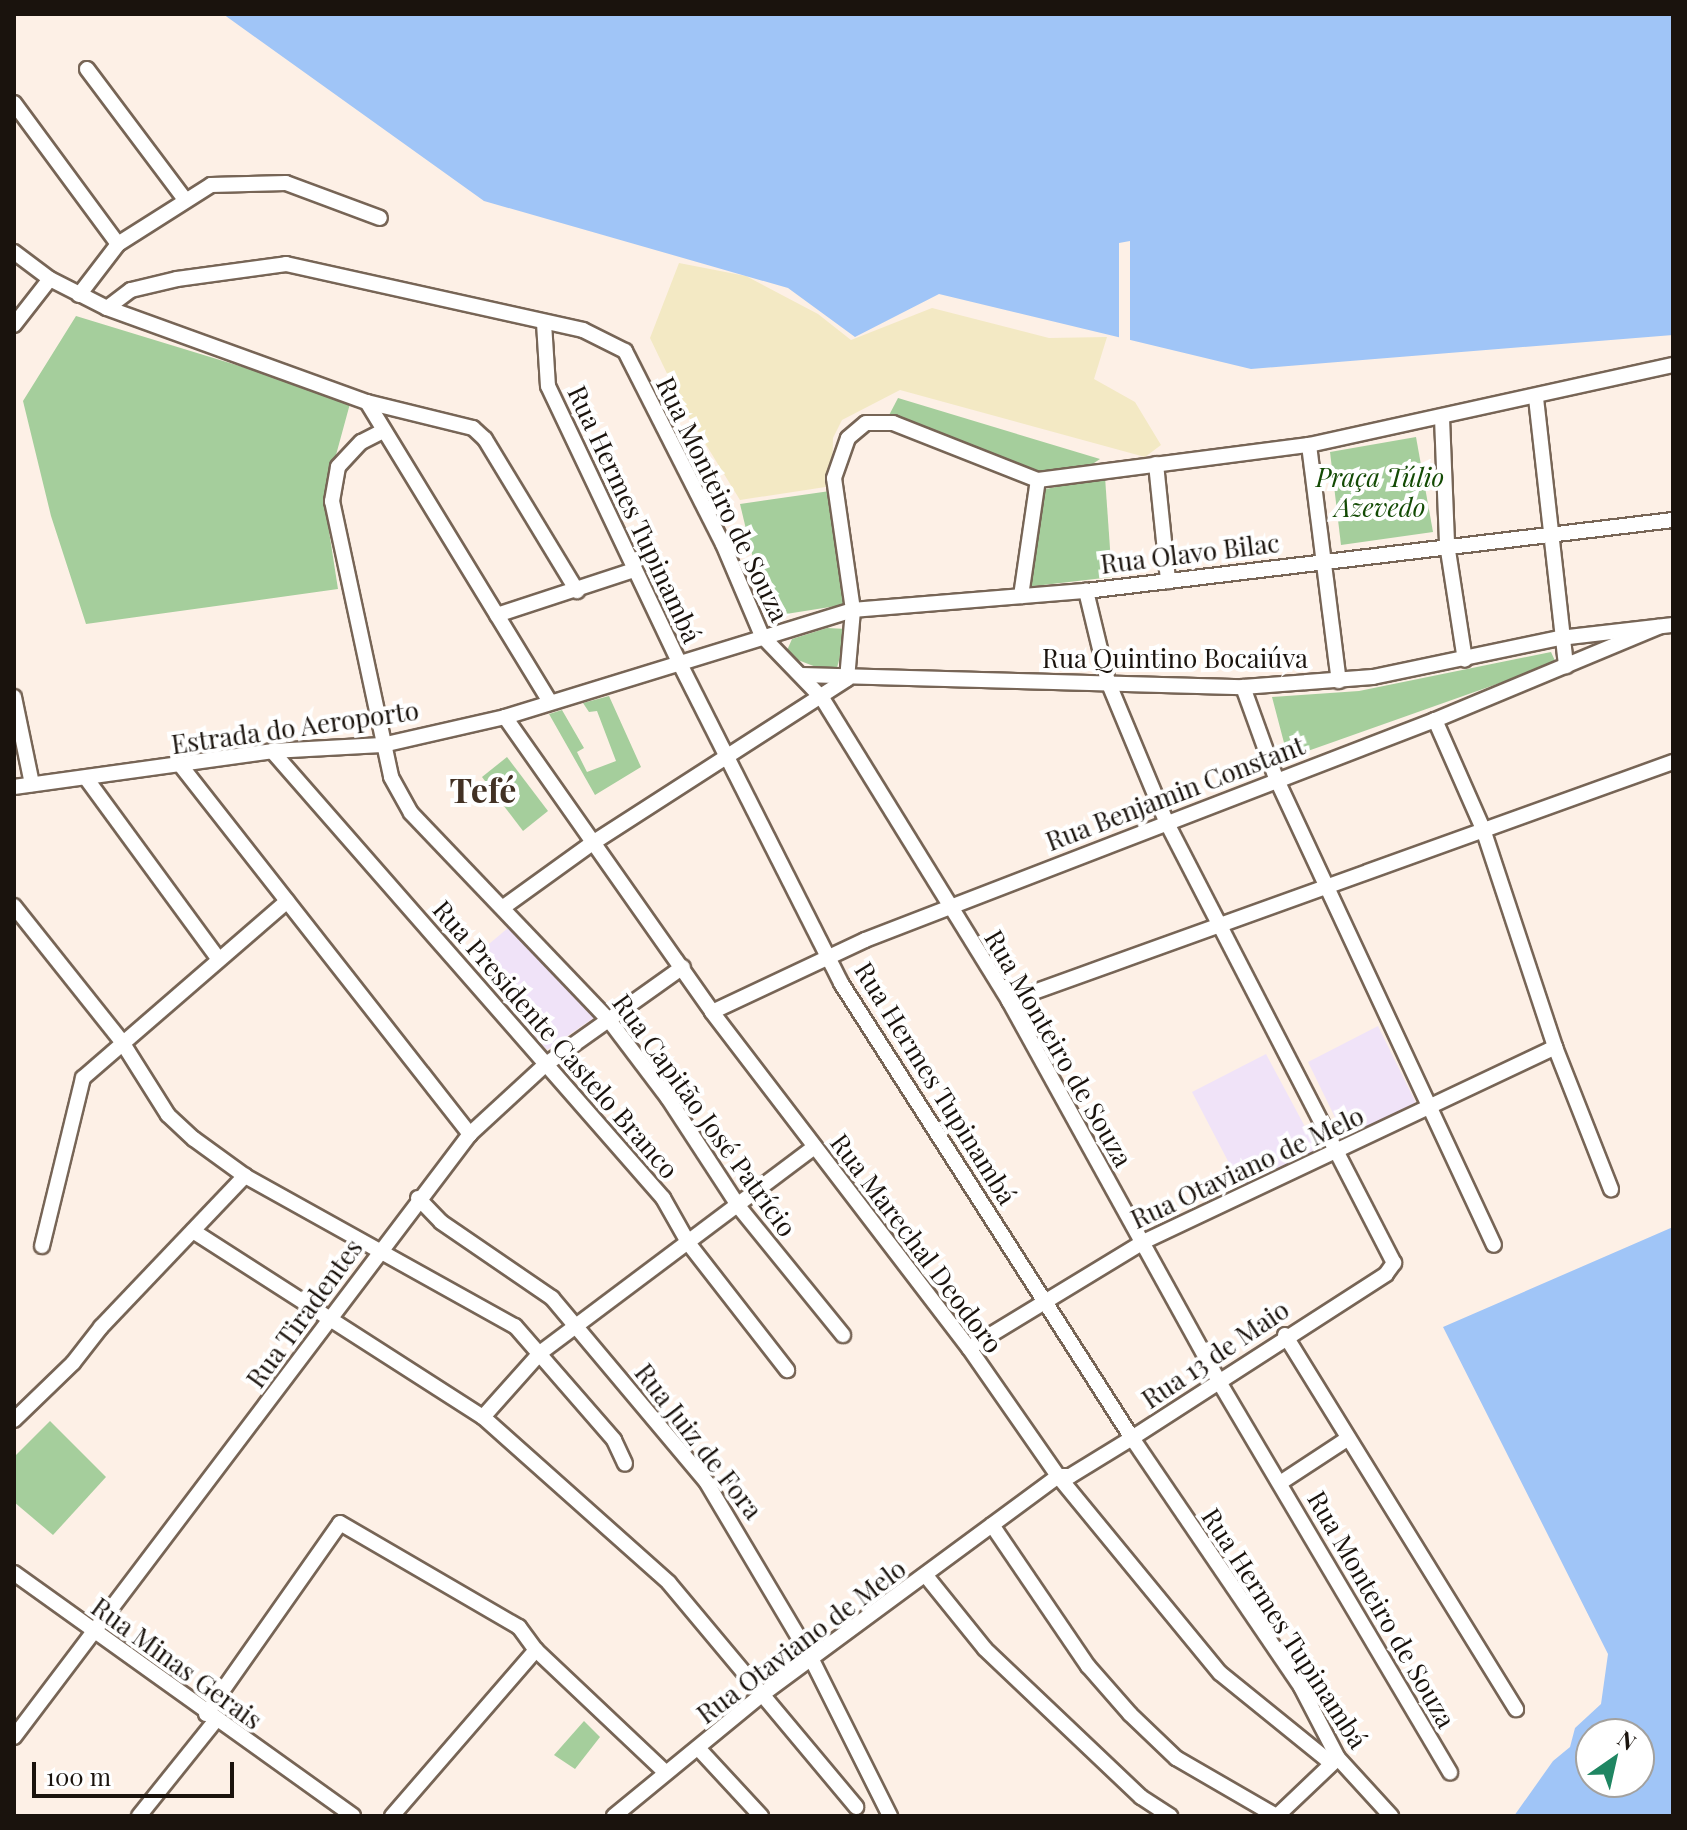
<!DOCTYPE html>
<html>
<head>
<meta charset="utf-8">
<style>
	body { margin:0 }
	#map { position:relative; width:1687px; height:1830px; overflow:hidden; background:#fdf0e6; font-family:"Playfair Display",serif }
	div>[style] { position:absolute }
	.education>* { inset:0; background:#f0e3f8 }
	.green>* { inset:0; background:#a5ce9c }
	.sand>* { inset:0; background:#f3e9c4 }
	.water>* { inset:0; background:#a0c5f7 }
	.pier>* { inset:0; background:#fdf0e6 }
	.roads { filter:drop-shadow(2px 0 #776556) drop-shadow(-2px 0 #776556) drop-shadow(0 2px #776556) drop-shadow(0 -2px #776556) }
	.minor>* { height:14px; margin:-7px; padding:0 7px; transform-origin:7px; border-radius:7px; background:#fff }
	span { translate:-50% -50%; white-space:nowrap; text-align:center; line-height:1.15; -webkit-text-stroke:8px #fff; paint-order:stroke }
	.park-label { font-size:26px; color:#134a04; font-style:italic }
	.street-label { font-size:26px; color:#1a130d }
	.district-label { font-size:34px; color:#423124; font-weight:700 }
	.frame { position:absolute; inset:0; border:16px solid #1a130d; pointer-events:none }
	.north { position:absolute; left:1575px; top:1718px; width:80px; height:80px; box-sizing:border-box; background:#fff; border:2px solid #a3a19e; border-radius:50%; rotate:34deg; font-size:22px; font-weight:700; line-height:32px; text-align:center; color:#1a130d }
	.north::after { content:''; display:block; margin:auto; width:28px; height:36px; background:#1f8662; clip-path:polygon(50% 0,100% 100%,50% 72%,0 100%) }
	.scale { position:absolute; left:32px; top:1762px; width:202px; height:36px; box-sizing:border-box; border:4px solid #1a130d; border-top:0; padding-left:10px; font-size:24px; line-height:28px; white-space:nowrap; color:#1a130d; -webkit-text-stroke:6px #fff; paint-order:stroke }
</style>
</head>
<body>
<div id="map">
	<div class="education">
		<i style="clip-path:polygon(515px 922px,598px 1015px,547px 1050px,470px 960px)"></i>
		<i style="clip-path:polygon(1378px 1026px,1417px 1105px,1346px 1140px,1308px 1062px)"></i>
		<i style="clip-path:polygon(1266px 1054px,1318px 1151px,1243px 1190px,1192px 1092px)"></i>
	</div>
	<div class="green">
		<i style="clip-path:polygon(76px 316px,351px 400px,324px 499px,338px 589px,86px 624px,51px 516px,23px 401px)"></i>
		<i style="clip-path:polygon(898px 398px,1100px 459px,1085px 469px,1039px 475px,886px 421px)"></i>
		<i style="clip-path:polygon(1416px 437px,1433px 532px,1341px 545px,1330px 452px)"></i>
		<i style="clip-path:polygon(1105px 477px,1112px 577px,1026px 587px,1041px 490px)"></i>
		<i style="clip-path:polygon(830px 491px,849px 604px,767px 617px,740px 504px)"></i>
		<i style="clip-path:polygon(847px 629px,837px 668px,829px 672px,785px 655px,792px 639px,827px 628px)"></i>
		<i style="clip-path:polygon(1551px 652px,1556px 663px,1288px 758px,1272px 697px,1359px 691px)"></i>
		<i style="clip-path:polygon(609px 696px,641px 767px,595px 795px,549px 714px,562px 710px,584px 748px,577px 752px,587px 772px,616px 761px,597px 711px,589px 712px,583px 703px)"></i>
		<i style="clip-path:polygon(507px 757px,548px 811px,523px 831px,482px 777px)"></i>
		<i style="clip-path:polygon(50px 1421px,106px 1477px,53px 1535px,14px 1502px,14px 1457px)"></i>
		<i style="clip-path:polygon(584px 1721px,600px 1737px,575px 1769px,554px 1755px)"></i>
	</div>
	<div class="sand">
		<i style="clip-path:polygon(679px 263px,746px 276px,818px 314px,851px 340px,932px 308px,1049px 338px,1107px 337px,1094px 379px,1135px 402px,1161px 445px,1145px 457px,900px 390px,842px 420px,833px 438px,832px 486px,740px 500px,684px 409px,650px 338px)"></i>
	</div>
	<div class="water">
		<i style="clip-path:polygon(223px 14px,1673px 14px,1673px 335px,1251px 369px,939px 294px,855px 337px,788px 288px,484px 201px)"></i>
		<i style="clip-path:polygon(evenodd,1673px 1227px,1673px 1816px,1514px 1816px,1553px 1761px,1570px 1747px,1575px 1728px,1601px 1704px,1608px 1654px,1443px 1327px,1673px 1227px,1591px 1734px,1639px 1734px,1639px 1782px,1591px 1782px,1591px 1734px)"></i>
	</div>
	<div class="pier">
		<i style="clip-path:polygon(1130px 241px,1130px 346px,1119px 344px,1119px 243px)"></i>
	</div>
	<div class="roads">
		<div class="minor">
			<i style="left:87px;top:69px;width:161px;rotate:53.1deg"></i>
			<i style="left:14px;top:103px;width:175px;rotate:53.6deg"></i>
			<i style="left:14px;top:252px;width:45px;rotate:36.9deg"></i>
			<i style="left:50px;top:279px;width:64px;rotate:27deg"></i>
			<i style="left:107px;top:308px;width:276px;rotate:19.9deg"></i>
			<i style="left:367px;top:402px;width:109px;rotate:13.8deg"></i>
			<i style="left:473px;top:428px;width:16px;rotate:43deg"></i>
			<i style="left:485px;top:439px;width:178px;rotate:58.8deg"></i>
			<i style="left:79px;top:295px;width:64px;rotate:-52.6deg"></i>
			<i style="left:118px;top:244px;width:110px;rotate:-32.4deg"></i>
			<i style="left:211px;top:185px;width:75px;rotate:-1.5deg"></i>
			<i style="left:286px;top:183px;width:100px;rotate:20.4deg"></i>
			<i style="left:107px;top:308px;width:30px;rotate:-37deg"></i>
			<i style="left:131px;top:290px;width:47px;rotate:-13.4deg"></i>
			<i style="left:177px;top:279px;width:110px;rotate:-7.8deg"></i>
			<i style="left:286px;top:264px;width:304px;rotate:12.5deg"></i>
			<i style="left:583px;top:330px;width:47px;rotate:26.6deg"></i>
			<i style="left:625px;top:351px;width:216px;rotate:63.1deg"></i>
			<i style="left:723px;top:544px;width:100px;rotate:67deg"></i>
			<i style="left:762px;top:636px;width:86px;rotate:45.9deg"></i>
			<i style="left:822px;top:698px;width:356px;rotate:58.3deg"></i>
			<i style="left:1009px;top:1001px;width:433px;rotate:61.1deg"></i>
			<i style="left:1218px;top:1380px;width:456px;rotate:59.4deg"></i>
			<i style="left:544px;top:323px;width:63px;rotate:86.4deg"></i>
			<i style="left:548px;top:386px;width:306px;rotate:64.6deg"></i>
			<i style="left:679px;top:662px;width:360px;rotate:63.2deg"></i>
			<i style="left:841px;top:983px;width:540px;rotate:57.4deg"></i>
			<i style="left:1132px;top:1438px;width:301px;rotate:55.8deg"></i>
			<i style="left:1301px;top:1687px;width:80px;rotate:62.5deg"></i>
			<i style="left:1338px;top:1758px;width:79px;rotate:47.6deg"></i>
			<i style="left:14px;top:325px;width:58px;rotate:-52deg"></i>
			<i style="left:1536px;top:398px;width:270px;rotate:83.6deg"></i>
			<i style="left:367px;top:402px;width:348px;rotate:58.6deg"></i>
			<i style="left:1442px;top:418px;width:126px;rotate:87.7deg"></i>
			<i style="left:1447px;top:544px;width:117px;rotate:81.2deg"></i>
			<i style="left:381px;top:432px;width:22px;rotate:153deg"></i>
			<i style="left:361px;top:442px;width:34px;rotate:133deg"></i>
			<i style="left:338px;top:467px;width:35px;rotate:100deg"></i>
			<i style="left:332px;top:501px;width:282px;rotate:77.9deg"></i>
			<i style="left:391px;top:777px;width:41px;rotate:60.9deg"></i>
			<i style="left:411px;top:813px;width:286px;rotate:46.3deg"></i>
			<i style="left:609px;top:1020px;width:98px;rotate:52.9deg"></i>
			<i style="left:668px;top:1098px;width:130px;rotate:56.9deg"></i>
			<i style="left:739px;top:1207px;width:165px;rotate:50.9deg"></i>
			<i style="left:1309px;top:445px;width:238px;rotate:82.8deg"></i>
			<i style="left:1156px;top:464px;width:118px;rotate:84.1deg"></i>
			<i style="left:1021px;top:596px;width:117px;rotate:-81.7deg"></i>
			<i style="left:497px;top:615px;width:144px;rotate:-18.2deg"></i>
			<i style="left:801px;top:675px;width:442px;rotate:1.6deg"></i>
			<i style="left:1243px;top:687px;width:130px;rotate:-4.4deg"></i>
			<i style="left:1373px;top:677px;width:191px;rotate:-11.8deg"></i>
			<i style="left:1560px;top:638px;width:114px;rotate:-6.6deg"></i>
			<i style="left:847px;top:679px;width:69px;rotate:-85deg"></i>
			<i style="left:853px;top:610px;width:133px;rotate:-98.2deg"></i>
			<i style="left:834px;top:478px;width:42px;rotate:-70.7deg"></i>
			<i style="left:848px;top:438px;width:23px;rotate:-40deg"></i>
			<i style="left:866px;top:423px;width:27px"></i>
			<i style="left:893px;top:423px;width:156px;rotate:21.5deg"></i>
			<i style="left:1038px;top:480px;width:273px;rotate:-7.4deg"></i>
			<i style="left:1309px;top:445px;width:373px;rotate:-12.4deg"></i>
			<i style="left:1243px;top:687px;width:97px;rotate:70.1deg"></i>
			<i style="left:1276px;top:778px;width:515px;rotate:64.98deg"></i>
			<i style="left:14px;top:697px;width:89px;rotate:78.3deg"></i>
			<i style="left:505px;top:717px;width:360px;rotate:54.9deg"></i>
			<i style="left:712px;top:1012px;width:423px;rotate:52.6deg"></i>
			<i style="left:969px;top:1348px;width:156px;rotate:55.2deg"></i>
			<i style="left:1058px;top:1476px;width:255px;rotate:50.6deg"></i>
			<i style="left:1220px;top:1673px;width:143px;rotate:39deg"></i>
			<i style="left:1435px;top:720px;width:119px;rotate:66.2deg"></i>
			<i style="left:1483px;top:829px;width:230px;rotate:71.7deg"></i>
			<i style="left:1555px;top:1047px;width:153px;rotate:68.5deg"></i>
			<i style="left:272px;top:751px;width:594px;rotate:48.82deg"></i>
			<i style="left:663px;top:1198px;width:53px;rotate:60.5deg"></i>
			<i style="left:689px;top:1244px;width:160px;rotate:52.1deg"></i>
			<i style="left:182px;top:767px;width:467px;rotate:51.9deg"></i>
			<i style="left:86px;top:778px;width:225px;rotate:53.8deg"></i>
			<i style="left:14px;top:787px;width:260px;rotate:-7.9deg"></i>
			<i style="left:272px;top:751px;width:110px;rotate:-3.1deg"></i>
			<i style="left:382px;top:745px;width:126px;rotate:-12.8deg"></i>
			<i style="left:505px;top:717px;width:364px;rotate:-17.1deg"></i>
			<i style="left:853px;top:610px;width:234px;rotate:-4.7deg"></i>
			<i style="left:1086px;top:591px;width:591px;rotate:-6.9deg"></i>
			<i style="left:14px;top:906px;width:174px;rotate:51.5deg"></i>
			<i style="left:122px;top:1042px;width:86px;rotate:57.8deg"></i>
			<i style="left:168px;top:1115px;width:35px;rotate:43deg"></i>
			<i style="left:194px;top:1139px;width:63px;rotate:36deg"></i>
			<i style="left:245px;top:1176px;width:309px;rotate:29.1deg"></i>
			<i style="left:515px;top:1326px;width:151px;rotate:49deg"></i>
			<i style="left:614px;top:1440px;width:26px;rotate:65deg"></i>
			<i style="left:505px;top:906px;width:106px;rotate:-35.8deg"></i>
			<i style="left:591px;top:844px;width:305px;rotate:-32.8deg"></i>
			<i style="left:1009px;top:1001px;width:706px;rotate:-19.8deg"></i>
			<i style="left:712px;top:1012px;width:169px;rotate:-25.2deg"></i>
			<i style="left:865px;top:940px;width:611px;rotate:-21.1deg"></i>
			<i style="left:1435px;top:720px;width:242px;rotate:-22.6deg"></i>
			<i style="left:418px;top:1198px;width:33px;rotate:46deg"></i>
			<i style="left:441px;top:1222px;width:135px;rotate:34.4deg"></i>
			<i style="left:552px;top:1298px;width:241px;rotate:50deg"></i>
			<i style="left:707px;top:1483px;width:204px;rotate:59.3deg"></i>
			<i style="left:811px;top:1658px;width:177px;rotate:63.4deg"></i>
			<i style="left:193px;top:1231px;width:345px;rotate:32.7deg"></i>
			<i style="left:483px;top:1417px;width:249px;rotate:41.7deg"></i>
			<i style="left:669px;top:1583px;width:292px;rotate:50.1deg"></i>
			<i style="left:42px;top:1246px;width:173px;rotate:-76.3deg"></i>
			<i style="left:83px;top:1078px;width:270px;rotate:-40.9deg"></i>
			<i style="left:1285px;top:1335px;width:440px;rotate:58.3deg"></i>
			<i style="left:969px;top:1348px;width:204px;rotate:-31.3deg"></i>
			<i style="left:1143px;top:1242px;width:456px;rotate:-25.3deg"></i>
			<i style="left:483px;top:1417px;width:86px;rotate:-48.3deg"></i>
			<i style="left:540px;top:1353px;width:343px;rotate:-36.9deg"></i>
			<i style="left:14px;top:1420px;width:82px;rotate:-44deg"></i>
			<i style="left:73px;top:1363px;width:46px;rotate:-52.1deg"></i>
			<i style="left:101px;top:1327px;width:209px;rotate:-46.4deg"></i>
			<i style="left:1280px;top:1483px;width:80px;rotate:-33.3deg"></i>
			<i style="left:992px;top:1525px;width:171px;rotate:55.8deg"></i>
			<i style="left:1088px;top:1666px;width:64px;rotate:48.8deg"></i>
			<i style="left:1130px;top:1714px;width:64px;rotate:43.7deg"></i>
			<i style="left:1176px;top:1758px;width:116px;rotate:30.1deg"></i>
			<i style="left:14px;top:1573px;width:417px;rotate:35.6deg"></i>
			<i style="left:927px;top:1577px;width:92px;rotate:51.1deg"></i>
			<i style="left:985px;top:1649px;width:215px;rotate:43.5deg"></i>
			<i style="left:1141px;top:1797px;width:35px;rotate:33deg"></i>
			<i style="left:206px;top:1714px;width:233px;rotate:-54.9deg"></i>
			<i style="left:340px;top:1523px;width:207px;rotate:30.2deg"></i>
			<i style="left:519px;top:1627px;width:29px;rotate:54deg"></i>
			<i style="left:536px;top:1650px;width:176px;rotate:43.4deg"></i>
			<i style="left:14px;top:1737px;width:756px;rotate:-52.9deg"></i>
			<i style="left:470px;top:1134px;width:102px;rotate:-42.6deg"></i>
			<i style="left:545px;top:1065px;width:169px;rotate:-35.4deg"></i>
			<i style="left:698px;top:1748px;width:93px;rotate:47.2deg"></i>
			<i style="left:139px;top:1816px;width:122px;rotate:-51.3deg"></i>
			<i style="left:392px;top:1816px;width:220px;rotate:-49.1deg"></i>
			<i style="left:614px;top:1816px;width:189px;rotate:-39.4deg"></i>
			<i style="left:760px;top:1696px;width:370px;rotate:-36.4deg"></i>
			<i style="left:1058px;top:1476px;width:12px"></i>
			<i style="left:1070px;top:1476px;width:73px;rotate:-31.5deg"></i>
			<i style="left:1132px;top:1438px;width:302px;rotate:-32.8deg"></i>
			<i style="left:1386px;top:1274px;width:14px;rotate:-54deg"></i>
			<i style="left:1394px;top:1263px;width:497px;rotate:-117.3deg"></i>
			<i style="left:1166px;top:821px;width:151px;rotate:-112.6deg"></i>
			<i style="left:1108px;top:682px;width:94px;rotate:-103.6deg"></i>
			<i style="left:1277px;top:1816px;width:84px;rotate:-43.6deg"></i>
		</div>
	</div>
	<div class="park-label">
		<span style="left:1380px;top:492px">Praça Túlio<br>Azevedo</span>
	</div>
	<div class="street-label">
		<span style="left:723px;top:499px;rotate:64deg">Rua Monteiro de Souza</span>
		<span style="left:635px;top:514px;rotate:65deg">Rua Hermes Tupinambá</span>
		<span style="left:1190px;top:553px;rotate:-7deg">Rua Olavo Bilac</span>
		<span style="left:1175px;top:658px">Rua Quintino Bocaiúva</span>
		<span style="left:295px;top:727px;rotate:-8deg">Estrada do Aeroporto</span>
		<span style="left:1175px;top:793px;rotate:-21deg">Rua Benjamin Constant</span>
		<span style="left:556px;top:1039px;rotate:49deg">Rua Presidente Castelo Branco</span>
		<span style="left:1059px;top:1048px;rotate:60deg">Rua Monteiro de Souza</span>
		<span style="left:936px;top:1083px;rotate:58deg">Rua Hermes Tupinambá</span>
		<span style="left:705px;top:1115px;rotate:54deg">Rua Capitão José Patrício</span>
		<span style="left:1247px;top:1167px;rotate:-25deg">Rua Otaviano de Melo</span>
		<span style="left:917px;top:1243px;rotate:53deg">Rua Marechal Deodoro</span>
		<span style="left:304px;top:1313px;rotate:-54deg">Rua Tiradentes</span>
		<span style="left:1215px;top:1354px;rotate:-34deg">Rua 13 de Maio</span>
		<span style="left:699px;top:1441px;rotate:52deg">Rua Juiz de Fora</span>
		<span style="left:1382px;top:1609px;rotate:60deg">Rua Monteiro de Souza</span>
		<span style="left:1285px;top:1628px;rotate:57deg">Rua Hermes Tupinambá</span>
		<span style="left:801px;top:1641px;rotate:-37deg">Rua Otaviano de Melo</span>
		<span style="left:177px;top:1663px;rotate:36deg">Rua Minas Gerais</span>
	</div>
	<div class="district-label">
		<span style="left:483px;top:790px">Tefé</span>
	</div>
	<div class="frame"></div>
	<div class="north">N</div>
	<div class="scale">100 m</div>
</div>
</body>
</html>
